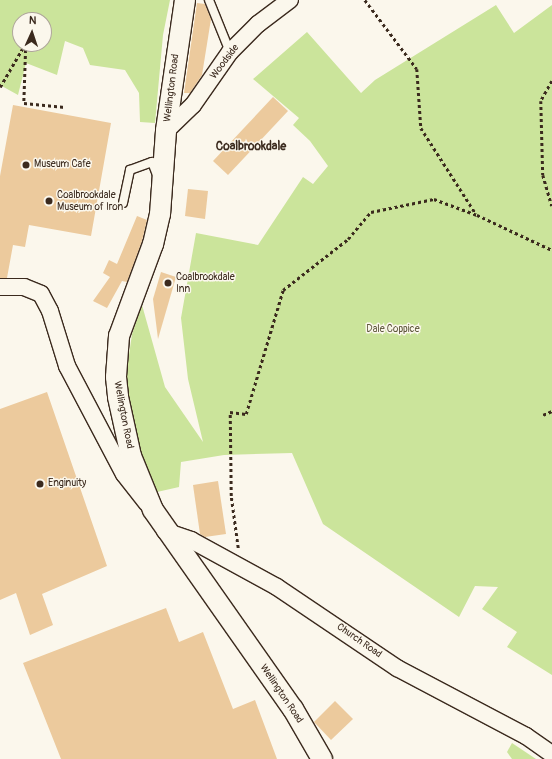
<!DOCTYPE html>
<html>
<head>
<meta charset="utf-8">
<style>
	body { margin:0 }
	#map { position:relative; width:552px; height:759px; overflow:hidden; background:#fbf7ec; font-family:Pangolin,sans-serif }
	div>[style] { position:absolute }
	.green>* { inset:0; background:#cbe49b }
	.building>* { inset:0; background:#ecca9d }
	.path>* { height:2.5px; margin-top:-1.25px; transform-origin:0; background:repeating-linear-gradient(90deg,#3b2a1e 0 3px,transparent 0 6px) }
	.roads { filter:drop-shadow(1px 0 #3b2a1e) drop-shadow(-1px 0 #3b2a1e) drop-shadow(0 1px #3b2a1e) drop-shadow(0 -1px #3b2a1e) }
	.service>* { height:8px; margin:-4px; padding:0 4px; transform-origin:4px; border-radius:4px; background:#fbf7ec }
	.minor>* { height:16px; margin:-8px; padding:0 8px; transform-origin:8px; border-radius:8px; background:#fbf7ec }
	.tertiary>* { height:20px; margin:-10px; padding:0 10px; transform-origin:10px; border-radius:10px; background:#fbf7ec }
	.dots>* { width:11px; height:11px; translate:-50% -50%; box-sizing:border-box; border:2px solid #fbf7ec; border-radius:50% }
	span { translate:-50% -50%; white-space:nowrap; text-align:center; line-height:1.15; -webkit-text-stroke:3px #fbf7ec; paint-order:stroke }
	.street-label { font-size:10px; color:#3b2a1e }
	.poi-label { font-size:10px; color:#3b2a1e }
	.left { translate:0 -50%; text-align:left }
	.park-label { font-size:10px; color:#5f583d }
	.quarter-label { font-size:12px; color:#3b2a1e; font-weight:700 }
	.north { position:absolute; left:12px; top:12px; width:40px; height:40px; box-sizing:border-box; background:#fbf7ec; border:1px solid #aea59a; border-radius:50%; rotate:3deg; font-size:11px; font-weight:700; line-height:16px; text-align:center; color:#3b2a1e }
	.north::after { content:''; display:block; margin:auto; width:14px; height:18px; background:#3b2a1e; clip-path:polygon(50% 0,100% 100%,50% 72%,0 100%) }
</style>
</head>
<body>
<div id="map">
	<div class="green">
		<i style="clip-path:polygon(evenodd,0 0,170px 0,163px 35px,155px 123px,140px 122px,139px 93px,125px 70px,90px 65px,83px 48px,65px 41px,57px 75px,26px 63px,18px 95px,0 85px,0 0,20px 20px,44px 20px,44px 44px,20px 44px,20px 20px)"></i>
		<i style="clip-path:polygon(496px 5px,514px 33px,552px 5px,552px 675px,507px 647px,517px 632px,482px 609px,498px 587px,475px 586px,459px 617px,323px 524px,292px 453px,224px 455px,181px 462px,179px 487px,157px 492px,133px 435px,127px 404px,126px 376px,132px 334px,142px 305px,165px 387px,203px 442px,188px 379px,181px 318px,196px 233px,258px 245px,303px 177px,313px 184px,328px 166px,310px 141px,293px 125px,299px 118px,253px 79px,307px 32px,361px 93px,375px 80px)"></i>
		<i style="clip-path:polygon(512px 743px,536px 759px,512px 759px,507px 752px)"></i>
	</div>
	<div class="building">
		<i style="clip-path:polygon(197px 3px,205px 4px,211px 19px,202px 75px,190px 93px,184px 93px)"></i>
		<i style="clip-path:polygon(273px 97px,288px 111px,228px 175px,213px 161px)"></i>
		<i style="clip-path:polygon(13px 105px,111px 123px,91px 236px,29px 225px,25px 247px,13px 245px,7px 278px,0 278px,0 176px)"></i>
		<i style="clip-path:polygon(188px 189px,208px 191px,205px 219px,185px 216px)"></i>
		<i style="clip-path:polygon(137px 216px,147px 220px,142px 241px,127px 282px,122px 281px,107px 308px,93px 301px,110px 277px,103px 273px,109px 260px,117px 264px)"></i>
		<i style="clip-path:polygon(161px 272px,176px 277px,158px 339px,153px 299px)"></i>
		<i style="clip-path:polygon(47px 392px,107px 566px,42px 594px,53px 625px,30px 635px,16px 593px,0 600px,0 409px)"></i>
		<i style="clip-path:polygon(218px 481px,226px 534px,205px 537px,200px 534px,193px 485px)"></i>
		<i style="clip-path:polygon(166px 608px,179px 642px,203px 632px,233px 709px,255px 700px,277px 759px,61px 759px,23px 663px)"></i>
		<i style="clip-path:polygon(335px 701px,353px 719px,331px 740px,314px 722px)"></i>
	</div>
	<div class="path">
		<i style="left:365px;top:0;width:86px;rotate:53deg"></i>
		<i style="left:417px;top:69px;width:59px;rotate:86.1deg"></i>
		<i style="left:421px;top:128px;width:102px;rotate:57.4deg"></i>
		<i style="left:26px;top:44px;width:59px;rotate:91.9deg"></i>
		<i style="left:24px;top:103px;width:41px;rotate:5.6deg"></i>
		<i style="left:552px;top:81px;width:23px;rotate:119deg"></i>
		<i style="left:541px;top:101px;width:74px;rotate:88.5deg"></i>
		<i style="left:543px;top:175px;width:32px;rotate:74deg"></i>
		<i style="left:0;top:87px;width:50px;rotate:-59.8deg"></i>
		<i style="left:543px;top:415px;width:10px;rotate:-24deg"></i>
		<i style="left:238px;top:548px;width:52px;rotate:-97.7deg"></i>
		<i style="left:231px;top:496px;width:84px;rotate:-90.7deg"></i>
		<i style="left:230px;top:412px;width:16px;rotate:7deg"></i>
		<i style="left:246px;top:414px;width:129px;rotate:-73.4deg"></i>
		<i style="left:283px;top:290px;width:83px;rotate:-38.1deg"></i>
		<i style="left:348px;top:239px;width:35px;rotate:-50deg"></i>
		<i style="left:371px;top:212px;width:64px;rotate:-11.7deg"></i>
		<i style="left:434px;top:199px;width:46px;rotate:20.4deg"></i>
		<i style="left:477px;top:215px;width:83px;rotate:25deg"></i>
	</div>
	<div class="roads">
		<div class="service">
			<i style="left:209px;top:0;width:56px;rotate:68deg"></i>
			<i style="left:123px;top:203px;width:34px;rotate:-78deg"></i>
			<i style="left:130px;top:170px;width:23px;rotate:-20deg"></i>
			<i style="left:152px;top:162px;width:14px;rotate:69deg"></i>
		</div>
		<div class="minor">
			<i style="left:166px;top:131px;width:37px;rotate:-44deg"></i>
			<i style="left:193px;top:105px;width:65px;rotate:-55.1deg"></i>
			<i style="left:230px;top:52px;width:40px;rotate:-45deg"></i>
			<i style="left:258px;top:24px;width:40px;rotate:-37deg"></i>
			<i style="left:0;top:287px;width:24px"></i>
			<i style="left:24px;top:287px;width:18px;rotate:22deg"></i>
			<i style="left:41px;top:294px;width:19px;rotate:62deg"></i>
			<i style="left:50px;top:311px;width:58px;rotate:72.8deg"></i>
			<i style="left:67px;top:366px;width:122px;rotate:62.2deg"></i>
			<i style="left:124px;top:474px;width:37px;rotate:52deg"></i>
			<i style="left:165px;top:531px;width:28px;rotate:19deg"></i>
			<i style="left:191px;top:540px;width:98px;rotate:28.7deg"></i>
			<i style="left:277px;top:587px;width:145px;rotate:34deg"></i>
			<i style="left:397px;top:668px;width:146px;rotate:27.8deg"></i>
			<i style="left:526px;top:736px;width:32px;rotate:35deg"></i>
		</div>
		<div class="tertiary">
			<i style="left:185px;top:0;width:132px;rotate:98.3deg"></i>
			<i style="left:166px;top:131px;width:83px;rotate:94.1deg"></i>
			<i style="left:160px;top:214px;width:31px;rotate:103deg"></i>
			<i style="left:153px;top:244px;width:98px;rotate:110.3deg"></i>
			<i style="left:119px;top:336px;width:41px;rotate:94.2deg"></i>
			<i style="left:116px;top:377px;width:20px;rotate:84deg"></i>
			<i style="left:118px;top:397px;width:60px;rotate:77.6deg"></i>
			<i style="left:131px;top:456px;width:58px;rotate:67.8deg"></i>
			<i style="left:153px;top:510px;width:243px;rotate:54.9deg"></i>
			<i style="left:293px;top:709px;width:58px;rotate:59.9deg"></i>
		</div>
	</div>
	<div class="dots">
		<i style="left:26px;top:165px;background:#3b2a1e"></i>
		<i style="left:49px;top:201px;background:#3b2a1e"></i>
		<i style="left:168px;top:283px;background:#3b2a1e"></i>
		<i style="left:40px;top:484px;background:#3b2a1e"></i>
	</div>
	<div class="street-label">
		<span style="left:225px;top:62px;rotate:-53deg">Woodside</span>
		<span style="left:172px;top:88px;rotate:-83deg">Wellington Road</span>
		<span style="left:123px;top:415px;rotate:79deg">Wellington Road</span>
		<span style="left:359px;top:641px;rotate:35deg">Church Road</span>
		<span style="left:281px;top:694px;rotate:56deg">Wellington Road</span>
	</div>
	<div class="poi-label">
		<span class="left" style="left:34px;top:165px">Museum Cafe</span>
		<span class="left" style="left:57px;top:201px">Coalbrookdale<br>Museum of Iron</span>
		<span class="left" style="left:176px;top:283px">Coalbrookdale<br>Inn</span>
		<span class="left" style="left:48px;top:484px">Enginuity</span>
	</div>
	<div class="park-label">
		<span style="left:393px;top:330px">Dale Coppice</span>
	</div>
	<div class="quarter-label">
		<span style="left:251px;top:147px">Coalbrookdale</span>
	</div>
	<div class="north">N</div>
</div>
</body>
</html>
